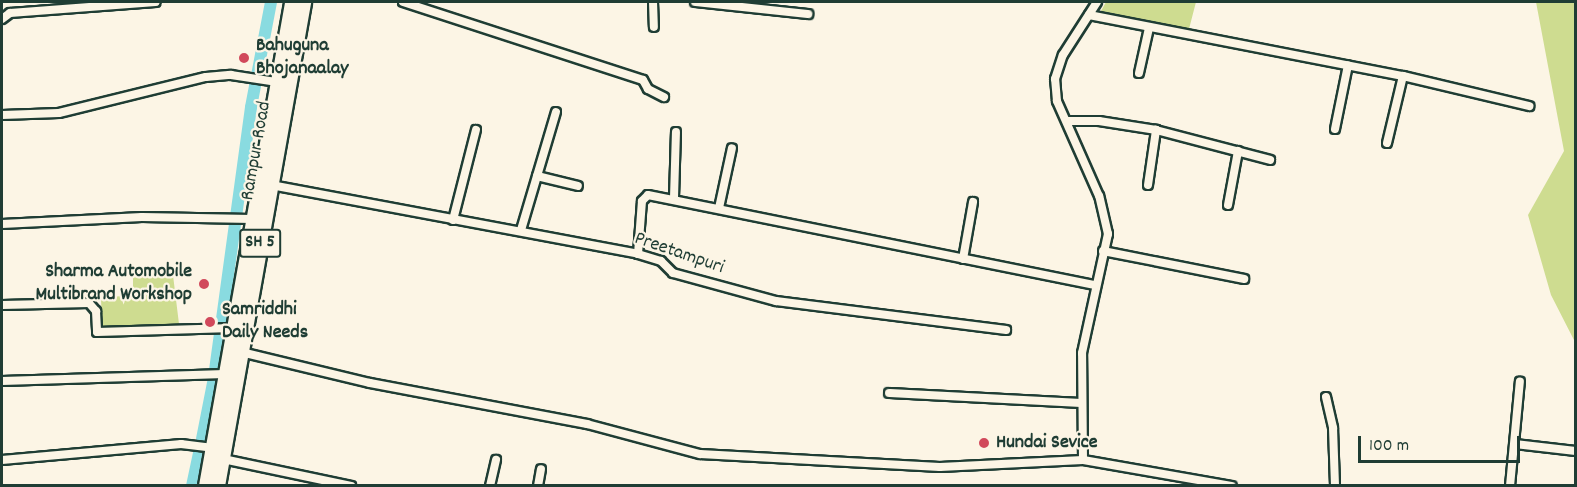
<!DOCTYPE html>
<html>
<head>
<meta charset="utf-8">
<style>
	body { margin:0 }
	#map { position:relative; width:1577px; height:487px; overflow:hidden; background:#fcf5e5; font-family:Dekko,sans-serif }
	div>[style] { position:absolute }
	.green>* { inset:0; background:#cedc90 }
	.canal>* { height:12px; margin:-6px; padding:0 6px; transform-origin:6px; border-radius:6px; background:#89dbe0 }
	.roads { filter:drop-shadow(2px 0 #1f3d34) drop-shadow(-2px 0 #1f3d34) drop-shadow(0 2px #1f3d34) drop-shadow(0 -2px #1f3d34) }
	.minor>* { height:8px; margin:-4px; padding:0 4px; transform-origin:4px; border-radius:4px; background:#fcf5e5 }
	.primary>* { height:14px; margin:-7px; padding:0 7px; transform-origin:7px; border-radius:7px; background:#fcf5e5 }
	.dots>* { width:16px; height:16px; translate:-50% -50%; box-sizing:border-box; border:3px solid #fcf5e5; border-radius:50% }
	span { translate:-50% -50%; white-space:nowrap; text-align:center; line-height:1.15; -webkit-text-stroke:4.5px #fcf5e5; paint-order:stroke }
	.shield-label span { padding:2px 4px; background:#fcf5e5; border:2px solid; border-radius:4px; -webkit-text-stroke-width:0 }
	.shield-label { font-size:18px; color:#1f3d34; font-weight:700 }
	.poi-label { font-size:20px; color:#1f3d34; font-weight:700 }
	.left { translate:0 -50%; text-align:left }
	.right { translate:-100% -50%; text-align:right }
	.street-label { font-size:20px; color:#1f3d34 }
	.frame { position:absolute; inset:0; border:3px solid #1f3d34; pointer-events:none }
	.scale { position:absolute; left:1358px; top:436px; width:162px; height:27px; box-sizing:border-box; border:3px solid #1f3d34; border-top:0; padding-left:8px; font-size:18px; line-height:21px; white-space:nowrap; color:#1f3d34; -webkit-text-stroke:4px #fcf5e5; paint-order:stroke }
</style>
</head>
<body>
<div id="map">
	<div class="green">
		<i style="clip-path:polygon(1106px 2px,1138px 3px,1196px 2px,1189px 29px,1101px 11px)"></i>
		<i style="clip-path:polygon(1536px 2px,1575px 2px,1575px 342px,1551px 295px,1528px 215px,1564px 151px)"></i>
		<i style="clip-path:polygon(133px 267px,172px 267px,179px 324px,102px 329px,101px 298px,133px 295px)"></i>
	</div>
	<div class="canal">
		<i style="left:215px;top:370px;width:265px;rotate:-82.2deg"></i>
		<i style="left:251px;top:107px;width:107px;rotate:-79.2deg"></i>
		<i style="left:202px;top:439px;width:62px;rotate:-78.9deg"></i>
		<i style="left:192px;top:486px;width:35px;rotate:-78deg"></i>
	</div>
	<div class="roads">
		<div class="minor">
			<i style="left:403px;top:2px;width:252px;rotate:18deg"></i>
			<i style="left:643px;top:80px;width:10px;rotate:61deg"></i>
			<i style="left:648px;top:89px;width:18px;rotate:27deg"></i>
			<i style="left:653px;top:2px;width:25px;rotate:88deg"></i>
			<i style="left:695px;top:2px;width:114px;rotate:6.1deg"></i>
			<i style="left:1089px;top:15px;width:320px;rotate:11deg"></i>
			<i style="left:1403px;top:76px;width:130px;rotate:13.4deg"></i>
			<i style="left:2px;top:19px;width:10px;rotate:-37deg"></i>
			<i style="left:10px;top:13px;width:146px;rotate:-4.3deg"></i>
			<i style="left:1139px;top:73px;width:46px;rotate:-77.5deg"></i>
			<i style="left:2px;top:115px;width:57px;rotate:-2deg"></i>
			<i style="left:59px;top:113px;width:151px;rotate:-13.8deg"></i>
			<i style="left:206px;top:77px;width:25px;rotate:-5deg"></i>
			<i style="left:231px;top:75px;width:47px;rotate:8.7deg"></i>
			<i style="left:1067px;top:121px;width:32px"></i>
			<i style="left:1099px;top:121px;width:58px;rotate:9deg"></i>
			<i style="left:1156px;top:130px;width:118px;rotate:14.7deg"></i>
			<i style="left:1335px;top:129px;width:65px;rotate:-78.5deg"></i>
			<i style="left:1387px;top:143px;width:69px;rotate:-76.6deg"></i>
			<i style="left:537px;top:176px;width:42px;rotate:13.7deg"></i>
			<i style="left:271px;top:185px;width:373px;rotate:10.6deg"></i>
			<i style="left:638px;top:254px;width:24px;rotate:17deg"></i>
			<i style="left:661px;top:261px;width:17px;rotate:45deg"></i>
			<i style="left:673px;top:273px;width:107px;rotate:15.2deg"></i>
			<i style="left:776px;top:301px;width:232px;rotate:7.2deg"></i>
			<i style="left:1148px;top:185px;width:56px;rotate:-81.7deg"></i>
			<i style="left:674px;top:198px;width:66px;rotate:-88.3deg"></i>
			<i style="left:1228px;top:205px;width:55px;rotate:-79.5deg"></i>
			<i style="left:719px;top:208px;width:61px;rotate:-77.8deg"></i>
			<i style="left:453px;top:220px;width:93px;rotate:-75.7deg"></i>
			<i style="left:2px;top:224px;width:140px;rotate:-2.9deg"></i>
			<i style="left:142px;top:217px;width:110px;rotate:1deg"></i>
			<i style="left:521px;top:230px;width:123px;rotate:-73.5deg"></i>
			<i style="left:1103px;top:251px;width:144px;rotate:11.2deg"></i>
			<i style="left:638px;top:254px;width:53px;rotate:-85.7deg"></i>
			<i style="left:642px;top:201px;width:8px;rotate:-45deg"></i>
			<i style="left:648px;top:195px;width:456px;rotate:11.4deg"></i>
			<i style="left:963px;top:259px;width:58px;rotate:-80deg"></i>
			<i style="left:2px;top:305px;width:87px;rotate:-1.3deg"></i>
			<i style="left:89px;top:303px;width:11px;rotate:49deg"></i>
			<i style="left:96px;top:311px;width:21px;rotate:87deg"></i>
			<i style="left:97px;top:332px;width:136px;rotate:-1.7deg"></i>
			<i style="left:241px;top:352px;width:133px;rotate:13.5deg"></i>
			<i style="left:370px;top:383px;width:221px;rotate:10.7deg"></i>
			<i style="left:587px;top:424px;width:117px;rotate:14.9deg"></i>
			<i style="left:700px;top:454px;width:240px;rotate:3.1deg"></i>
			<i style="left:940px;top:467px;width:143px;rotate:-2.8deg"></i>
			<i style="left:1083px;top:460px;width:151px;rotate:9.9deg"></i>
			<i style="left:2px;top:381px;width:223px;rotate:-1.8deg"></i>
			<i style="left:889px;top:393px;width:193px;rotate:3deg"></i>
			<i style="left:1326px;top:397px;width:32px;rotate:77deg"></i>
			<i style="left:1333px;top:428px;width:58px;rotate:88deg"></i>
			<i style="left:1515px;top:444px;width:61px;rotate:6.5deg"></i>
			<i style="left:223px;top:459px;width:131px;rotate:11.9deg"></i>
			<i style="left:2px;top:460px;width:180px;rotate:-5.1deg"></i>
			<i style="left:181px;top:444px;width:32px;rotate:7deg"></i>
			<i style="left:1083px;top:460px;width:107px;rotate:-90.5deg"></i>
			<i style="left:1082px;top:353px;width:122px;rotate:-77.7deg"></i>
			<i style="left:1108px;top:234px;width:39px;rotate:-103deg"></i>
			<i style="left:1099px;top:196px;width:104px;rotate:-113.9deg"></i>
			<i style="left:1057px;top:101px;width:22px;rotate:-95deg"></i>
			<i style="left:1055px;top:79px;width:25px;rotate:-72deg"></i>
			<i style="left:1063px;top:55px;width:63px;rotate:-57.3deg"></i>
			<i style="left:490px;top:486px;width:27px;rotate:-77deg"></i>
			<i style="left:538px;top:486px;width:17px;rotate:-80deg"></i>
			<i style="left:1510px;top:486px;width:105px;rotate:-84.6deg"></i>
		</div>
		<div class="primary">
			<i style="left:206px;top:486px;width:492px;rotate:-79.9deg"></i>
			<i style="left:218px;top:486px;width:492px;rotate:-79.9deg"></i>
		</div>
	</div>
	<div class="dots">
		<i style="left:244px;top:58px;background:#d1495b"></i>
		<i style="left:204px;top:284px;background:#d1495b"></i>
		<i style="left:210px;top:322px;background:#d1495b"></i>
		<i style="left:984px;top:443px;background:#d1495b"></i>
	</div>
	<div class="shield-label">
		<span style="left:260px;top:243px">SH 5</span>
	</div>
	<div class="poi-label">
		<span class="left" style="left:256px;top:58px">Bahuguna<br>Bhojanaalay</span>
		<span class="right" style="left:192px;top:284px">Sharma Automobile<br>Multibrand Workshop</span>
		<span class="left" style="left:222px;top:322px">Samriddhi<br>Daily Needs</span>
		<span class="left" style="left:996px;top:443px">Hundai Sevice</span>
	</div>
	<div class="street-label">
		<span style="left:257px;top:151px;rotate:-80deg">Rampur Road</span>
		<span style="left:679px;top:254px;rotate:19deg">Preetampuri</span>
	</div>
	<div class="frame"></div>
	<div class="scale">100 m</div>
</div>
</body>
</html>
